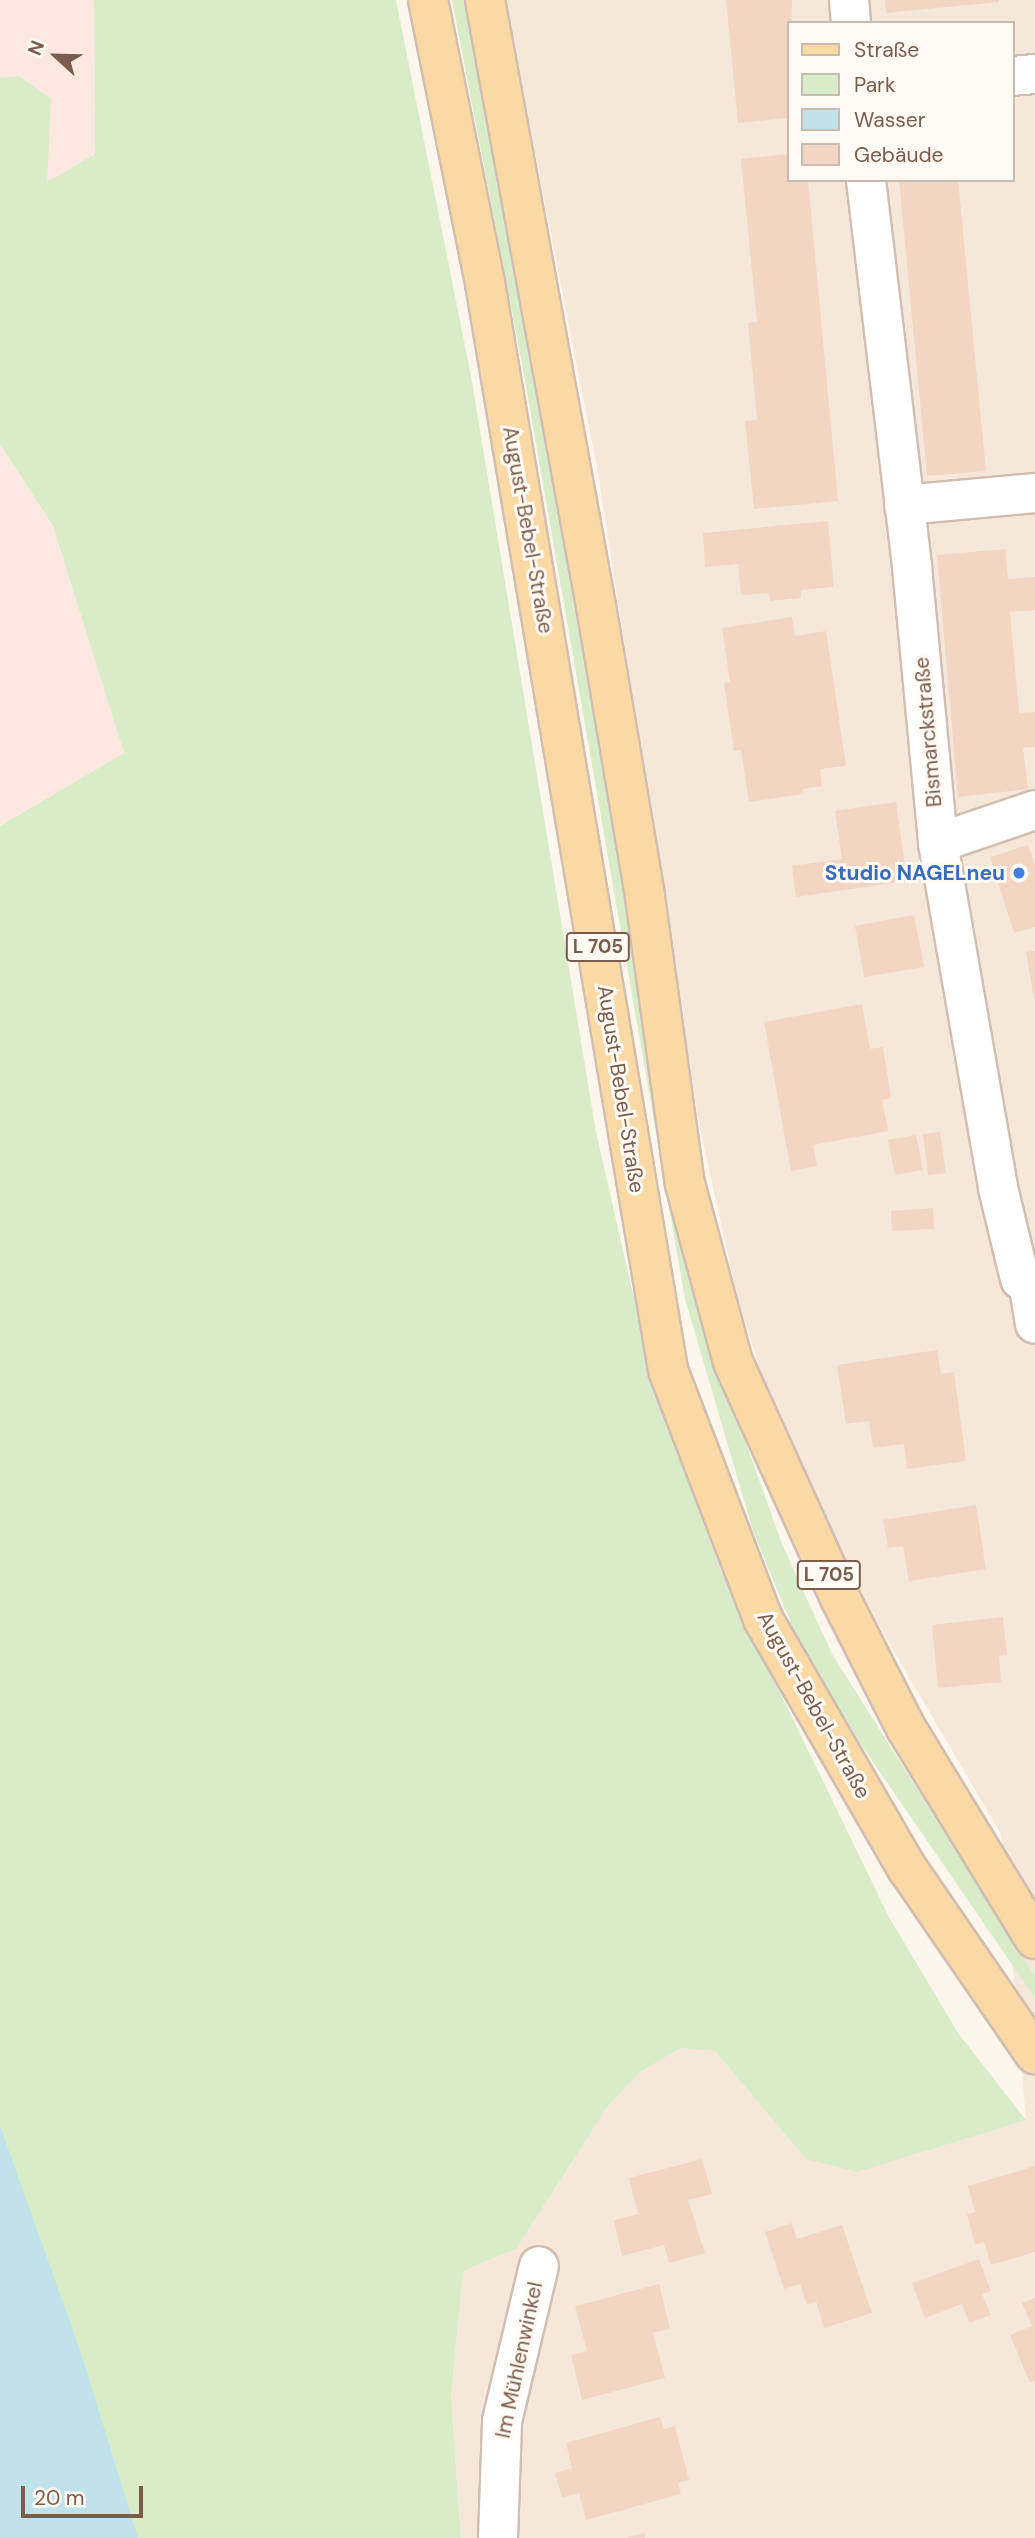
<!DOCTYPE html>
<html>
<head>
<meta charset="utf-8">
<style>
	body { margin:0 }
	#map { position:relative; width:1035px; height:2538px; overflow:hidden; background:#fdf6ec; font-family:"DM Sans",sans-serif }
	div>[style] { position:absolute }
	.residential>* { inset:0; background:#f5e8da }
	.commercial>* { inset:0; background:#fde8e0 }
	.green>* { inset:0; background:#d8ecc9 }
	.water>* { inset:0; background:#bfe3e8 }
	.building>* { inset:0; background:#f3d5c3 }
	.roads { filter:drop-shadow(2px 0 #d1beb0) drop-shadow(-2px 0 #d1beb0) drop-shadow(0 2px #d1beb0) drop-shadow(0 -2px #d1beb0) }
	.minor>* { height:38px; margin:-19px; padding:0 19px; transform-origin:19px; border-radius:19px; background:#fff }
	.major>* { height:38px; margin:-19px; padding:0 19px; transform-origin:19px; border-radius:19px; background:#fbd9a5 }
	.dots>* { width:19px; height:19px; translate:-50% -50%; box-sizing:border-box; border:4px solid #fffaf3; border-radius:50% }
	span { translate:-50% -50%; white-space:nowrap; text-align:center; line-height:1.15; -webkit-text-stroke:6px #fffaf3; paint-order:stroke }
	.shield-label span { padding:2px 5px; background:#fffaf3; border:2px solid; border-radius:5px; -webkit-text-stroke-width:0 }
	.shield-label { font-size:19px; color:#7a5c4d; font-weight:700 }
	.street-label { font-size:21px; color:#7a5c4d }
	.shop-label { font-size:21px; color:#366cbe; font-weight:700 }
	.right { translate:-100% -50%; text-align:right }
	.legend { position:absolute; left:787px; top:21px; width:228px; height:161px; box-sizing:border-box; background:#fffaf3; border:2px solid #cabbb1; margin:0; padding:9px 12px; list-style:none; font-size:21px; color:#7a5c4d }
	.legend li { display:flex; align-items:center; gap:14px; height:35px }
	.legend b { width:35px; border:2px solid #cabbb1 }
	.north { position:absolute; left:21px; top:21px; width:70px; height:70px; -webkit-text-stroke:5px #fffaf3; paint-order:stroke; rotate:292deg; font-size:19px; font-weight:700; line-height:28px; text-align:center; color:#7a5c4d }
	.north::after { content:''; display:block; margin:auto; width:24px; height:32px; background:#7a5c4d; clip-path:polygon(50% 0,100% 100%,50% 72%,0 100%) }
	.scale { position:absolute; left:21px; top:2486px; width:122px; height:32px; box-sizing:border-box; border:4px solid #7a5c4d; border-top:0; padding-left:9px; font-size:21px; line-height:24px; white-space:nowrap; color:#7a5c4d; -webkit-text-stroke:5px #fffaf3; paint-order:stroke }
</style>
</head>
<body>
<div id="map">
	<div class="residential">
		<i style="clip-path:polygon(evenodd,505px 0,1035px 0,1035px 2538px,461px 2538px,451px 2397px,463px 2271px,516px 2249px,608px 2106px,640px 2072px,681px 2048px,715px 2051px,806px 2159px,1026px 2120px,1001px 1834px,855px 1585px,774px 1412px,738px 1300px,699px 1124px,598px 473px,505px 0,788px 23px,1012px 23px,1012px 180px,788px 180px,788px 23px)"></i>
	</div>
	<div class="commercial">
		<i style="clip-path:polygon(0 0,94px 0,95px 154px,0 210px)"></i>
		<i style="clip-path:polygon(0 444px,53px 526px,124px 753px,0 826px)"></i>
	</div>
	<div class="green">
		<i style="clip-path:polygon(94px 0,396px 0,471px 376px,596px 1132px,652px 1377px,721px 1571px,889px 1917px,958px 2033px,1026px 2120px,857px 2172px,806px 2159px,715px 2051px,681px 2048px,640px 2072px,608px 2106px,516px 2249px,463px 2271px,451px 2397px,461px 2538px,0 2538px,0 826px,124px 753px,53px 526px,0 444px,0 78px,19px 76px,51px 99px,47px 182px,95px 154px)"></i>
		<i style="clip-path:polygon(452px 0,464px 0,522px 296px,682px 1230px,716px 1359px,782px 1544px,832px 1654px,1035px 1976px,1035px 1998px,860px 1743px,794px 1631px,753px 1531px,685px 1299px,523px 369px)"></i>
	</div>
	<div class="water">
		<i style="clip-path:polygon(0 2126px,82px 2356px,138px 2538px,0 2538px)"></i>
	</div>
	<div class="building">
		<i style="clip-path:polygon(726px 0,792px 0,788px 118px,738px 123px)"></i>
		<i style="clip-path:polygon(885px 0,999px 0,999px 2px,886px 13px)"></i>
		<i style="clip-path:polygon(788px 154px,788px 180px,808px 180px,838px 501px,754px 509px,745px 421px,757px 420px,748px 323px,757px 322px,741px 159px)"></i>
		<i style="clip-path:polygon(899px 180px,958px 180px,986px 471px,927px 476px)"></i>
		<i style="clip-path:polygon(828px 521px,834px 587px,801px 590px,801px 598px,770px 601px,769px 593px,741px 595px,738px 564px,705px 567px,703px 533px)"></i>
		<i style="clip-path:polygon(1005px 549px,1008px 579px,1035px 577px,1035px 610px,1010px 612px,1019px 713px,1035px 712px,1035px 747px,1023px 748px,1028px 789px,958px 797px,937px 555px)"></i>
		<i style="clip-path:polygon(792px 617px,795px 636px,826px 631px,846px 766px,820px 769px,822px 786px,803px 789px,804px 794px,749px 802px,741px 750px,734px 751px,724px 683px,730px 682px,722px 628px)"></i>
		<i style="clip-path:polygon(896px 802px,907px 881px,796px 897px,792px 866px,842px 859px,835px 811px)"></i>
		<i style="clip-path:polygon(1028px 845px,1035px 865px,1035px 927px,1014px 933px,990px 857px)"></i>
		<i style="clip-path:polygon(914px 915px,924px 967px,864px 977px,855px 926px)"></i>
		<i style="clip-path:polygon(1035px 951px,1035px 998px,1034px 998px,1026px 952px)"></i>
		<i style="clip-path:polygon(862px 1004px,870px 1049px,883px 1047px,891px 1098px,882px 1100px,888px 1131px,813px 1145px,817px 1166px,791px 1171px,764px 1022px)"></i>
		<i style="clip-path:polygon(940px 1132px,946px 1173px,928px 1175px,923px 1134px)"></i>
		<i style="clip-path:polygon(916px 1135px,923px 1170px,895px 1175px,888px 1140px)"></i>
		<i style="clip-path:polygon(933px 1208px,934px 1229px,892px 1231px,891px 1211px)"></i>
		<i style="clip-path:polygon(937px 1350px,941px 1374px,954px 1372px,966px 1461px,907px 1469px,904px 1444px,873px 1448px,869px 1421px,846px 1424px,837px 1365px)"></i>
		<i style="clip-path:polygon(976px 1505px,986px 1569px,909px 1581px,903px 1546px,888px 1548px,883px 1520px)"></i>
		<i style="clip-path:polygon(1003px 1617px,1007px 1655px,999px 1656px,1001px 1682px,938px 1688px,932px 1625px)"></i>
		<i style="clip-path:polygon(702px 2159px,712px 2194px,688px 2200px,705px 2253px,669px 2263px,664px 2245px,622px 2256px,614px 2220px,638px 2214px,629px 2178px)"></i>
		<i style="clip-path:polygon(1035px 2166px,1035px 2252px,991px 2265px,984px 2242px,975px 2245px,967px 2214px,975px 2212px,968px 2186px)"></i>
		<i style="clip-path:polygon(792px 2223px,797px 2239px,842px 2225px,872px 2313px,824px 2328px,816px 2301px,807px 2305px,800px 2284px,784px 2289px,765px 2232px)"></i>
		<i style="clip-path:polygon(979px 2259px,991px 2291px,982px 2294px,991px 2315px,969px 2323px,962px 2304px,925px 2318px,912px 2283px)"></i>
		<i style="clip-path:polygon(659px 2284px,670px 2329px,653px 2333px,665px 2378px,582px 2400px,571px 2355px,587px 2351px,575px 2306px)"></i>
		<i style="clip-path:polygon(1035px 2298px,1035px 2381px,1030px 2383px,1010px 2335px,1032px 2326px,1022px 2303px)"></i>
		<i style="clip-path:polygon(660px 2417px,664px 2429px,675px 2426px,689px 2480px,678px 2483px,681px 2494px,586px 2520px,579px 2493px,562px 2498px,555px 2473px,572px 2468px,566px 2443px)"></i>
		<i style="clip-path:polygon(645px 2533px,645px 2538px,628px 2538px,628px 2537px)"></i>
	</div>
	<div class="roads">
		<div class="minor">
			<i style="left:849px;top:0;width:23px;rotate:85deg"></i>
			<i style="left:1012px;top:76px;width:23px;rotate:-5deg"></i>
			<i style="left:866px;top:180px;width:390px;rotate:83.2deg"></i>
			<i style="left:912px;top:567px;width:277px;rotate:84.6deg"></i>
			<i style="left:938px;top:843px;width:350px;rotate:80.1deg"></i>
			<i style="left:998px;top:1188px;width:94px;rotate:76.4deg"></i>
			<i style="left:904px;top:505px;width:132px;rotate:-5.2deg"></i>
			<i style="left:938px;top:843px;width:102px;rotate:-18.8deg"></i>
			<i style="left:1030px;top:1293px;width:31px;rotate:81deg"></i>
			<i style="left:498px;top:2538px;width:117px;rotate:-88deg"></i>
			<i style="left:502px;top:2421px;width:159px;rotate:-76.6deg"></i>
		</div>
		<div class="major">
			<i style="left:428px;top:0;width:289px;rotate:78.6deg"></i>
			<i style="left:485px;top:283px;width:1102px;rotate:80.44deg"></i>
			<i style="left:668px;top:1370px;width:267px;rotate:69.1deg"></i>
			<i style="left:763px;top:1619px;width:288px;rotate:60deg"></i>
			<i style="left:907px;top:1868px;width:226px;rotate:55.5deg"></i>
			<i style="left:485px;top:0;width:616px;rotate:79.62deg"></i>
			<i style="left:596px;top:606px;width:295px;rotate:80.4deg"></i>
			<i style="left:645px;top:897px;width:290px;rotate:82.1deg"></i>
			<i style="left:685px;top:1184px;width:184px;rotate:74.9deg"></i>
			<i style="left:733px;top:1362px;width:257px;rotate:65.6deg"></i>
			<i style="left:839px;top:1596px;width:148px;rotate:63.1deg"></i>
			<i style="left:906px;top:1728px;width:247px;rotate:58.6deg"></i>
		</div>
	</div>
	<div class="dots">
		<i style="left:1019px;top:873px;background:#3f7fe0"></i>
	</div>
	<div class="shield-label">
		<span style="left:598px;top:947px">L 705</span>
		<span style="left:829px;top:1575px">L 705</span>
	</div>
	<div class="street-label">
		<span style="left:528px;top:530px;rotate:80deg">August-Bebel-Straße</span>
		<span style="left:928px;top:732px;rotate:-95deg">Bismarckstraße</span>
		<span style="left:621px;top:1089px;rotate:81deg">August-Bebel-Straße</span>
		<span style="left:814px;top:1705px;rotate:61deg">August-Bebel-Straße</span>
		<span style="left:519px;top:2360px;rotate:-78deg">Im Mühlenwinkel</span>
	</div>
	<div class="shop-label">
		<span class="right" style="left:1005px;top:873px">Studio NAGELneu</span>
	</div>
	<ul class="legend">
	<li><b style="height:9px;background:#fbd9a5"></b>Straße</li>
	<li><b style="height:19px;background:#d8ecc9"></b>Park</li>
	<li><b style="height:19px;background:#bfe3e8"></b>Wasser</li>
	<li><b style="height:19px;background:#f3d5c3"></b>Gebäude</li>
	</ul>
	<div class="north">N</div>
	<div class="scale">20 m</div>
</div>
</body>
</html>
